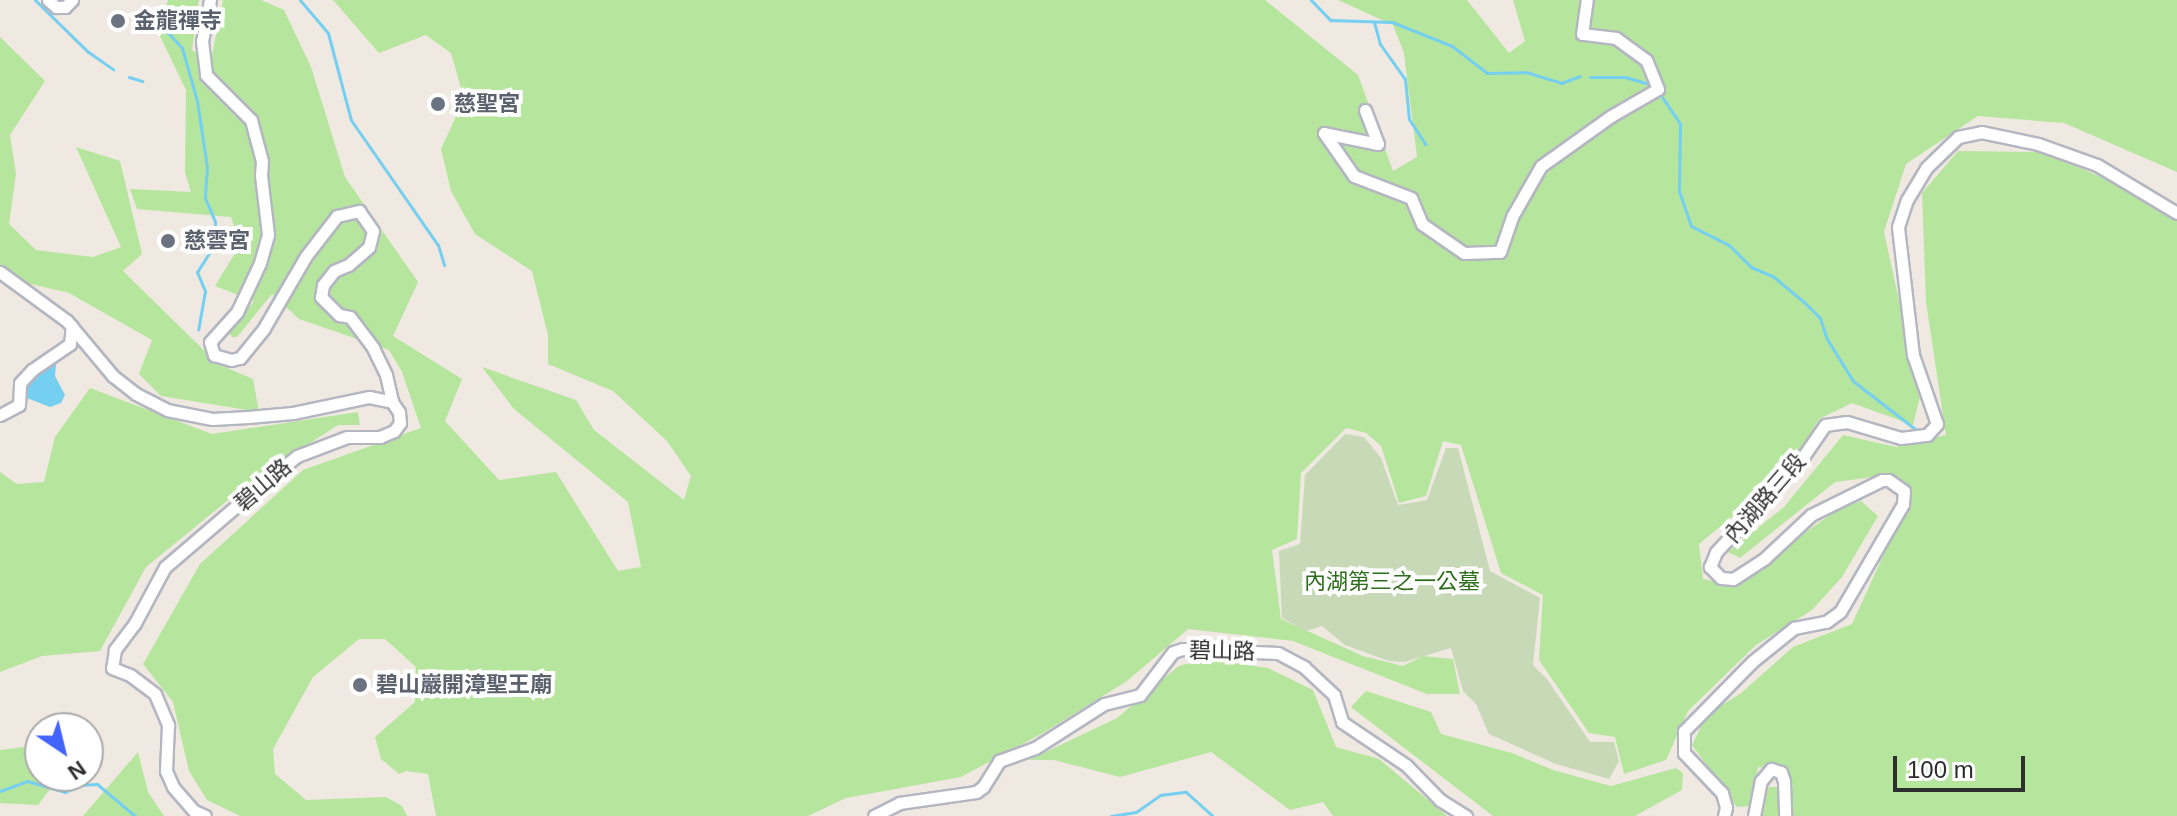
<!DOCTYPE html>
<html>
<head>
<meta charset="utf-8">
<style>
	body { margin:0 }
	#map { position:relative; width:2177px; height:816px; overflow:hidden; background:#efe9e1; font-family:Arial,"Noto Sans TC",sans-serif }
	div>[style] { position:absolute }
	.green>* { inset:0; background:#b6e59e }
	.cemetery>* { inset:0; background:#c8d9b8 }
	.water>* { inset:0; background:#75cff0 }
	.stream>* { height:3px; margin:-1.5px; padding:0 1.5px; transform-origin:1.5px; border-radius:1.5px; background:#75cff0 }
	.roads { filter:drop-shadow(2px 0 #b4b7c1) drop-shadow(-2px 0 #b4b7c1) drop-shadow(0 2px #b4b7c1) drop-shadow(0 -2px #b4b7c1) }
	.minor>* { height:11px; margin:-5.5px; padding:0 5.5px; transform-origin:5.5px; border-radius:5.5px; background:#fff }
	.dots>* { width:22px; height:22px; translate:-50% -50%; box-sizing:border-box; border:4px solid #fff; border-radius:50% }
	span { translate:-50% -50%; white-space:nowrap; text-align:center; line-height:1.15; -webkit-text-stroke:8px #fff; paint-order:stroke }
	.worship-label { font-size:22px; color:#5b616d; font-weight:700 }
	.left { translate:0 -50%; text-align:left }
	.street-label { font-size:22px; color:#2e2e2e }
	.park-label { font-size:22px; color:#2c6e1b }
	.north { position:absolute; left:24px; top:712px; width:80px; height:80px; box-sizing:border-box; background:#fff; border:2px solid #ababab; border-radius:50%; rotate:145deg; font-size:22px; font-weight:700; line-height:32px; text-align:center; color:#2e2e2e }
	.north::after { content:''; display:block; margin:auto; width:28px; height:36px; background:#4264fb; clip-path:polygon(50% 0,100% 100%,50% 72%,0 100%) }
	.scale { position:absolute; left:1893px; top:756px; width:132px; height:36px; box-sizing:border-box; border:4px solid #2e2e2e; border-top:0; padding-left:10px; font-size:24px; line-height:28px; white-space:nowrap; color:#2e2e2e; -webkit-text-stroke:6px #fff; paint-order:stroke }
</style>
</head>
<body>
<div id="map">
	<div class="green">
		<i style="clip-path:polygon(168px 0,199px 0,192px 50px,211px 61px,223px 0,261px 0,284px 10px,311px 67px,345px 177px,418px 282px,393px 336px,462px 379px,445px 421px,499px 480px,556px 472px,618px 571px,641px 567px,628px 502px,514px 409px,482px 367px,576px 400px,594px 430px,684px 500px,691px 476px,667px 441px,613px 391px,548px 364px,548px 335px,532px 271px,475px 234px,451px 191px,441px 149px,464px 99px,451px 53px,426px 35px,379px 53px,333px 0,1265px 0,1358px 75px,1393px 171px,1417px 157px,1404px 53px,1393px 25px,1338px 0,1467px 0,1509px 53px,1525px 41px,1513px 0,2177px 0,2177px 172px,2064px 123px,1978px 116px,1906px 164px,1884px 232px,1920px 397px,1913px 425px,1852px 403px,1819px 419px,1786px 473px,1699px 544px,1703px 579px,1731px 585px,1837px 510px,1861px 501px,1878px 516px,1842px 577px,1812px 610px,1756px 645px,1688px 711px,1666px 760px,1624px 774px,1615px 737px,1589px 733px,1539px 660px,1543px 595px,1501px 573px,1461px 445px,1443px 441px,1426px 496px,1399px 503px,1381px 446px,1366px 433px,1346px 428px,1301px 473px,1297px 539px,1272px 550px,1281px 619px,1363px 656px,1403px 666px,1423px 656px,1453px 659px,1460px 694px,1427px 694px,1293px 641px,1188px 629px,1127px 681px,1043px 733px,961px 777px,846px 798px,808px 816px,436px 816px,428px 774px,406px 771px,399px 774px,381px 759px,375px 737px,415px 702px,416px 667px,385px 639px,359px 639px,313px 677px,273px 749px,275px 774px,306px 800px,386px 797px,402px 806px,407px 816px,240px 816px,207px 800px,189px 771px,173px 702px,143px 664px,200px 564px,303px 470px,421px 428px,402px 372px,389px 350px,299px 319px,272px 294px,237px 337px,232px 337px,229px 333px,254px 301px,215px 286px,240px 245px,231px 217px,137px 209px,130px 189px,191px 192px,185px 172px,186px 90px,158px 32px)"></i>
		<i style="clip-path:polygon(0 37px,45px 81px,10px 135px,16px 174px,9px 224px,36px 250px,93px 257px,121px 247px,76px 147px,120px 161px,142px 254px,123px 271px,218px 364px,253px 379px,259px 412px,161px 396px,139px 374px,152px 340px,69px 293px,14px 280px,0 267px)"></i>
		<i style="clip-path:polygon(1958px 151px,2043px 152px,2173px 208px,2177px 205px,2177px 816px,1790px 816px,1793px 786px,1788px 771px,1758px 767px,1751px 806px,1737px 807px,1692px 745px,1707px 714px,1740px 694px,1793px 647px,1852px 624px,1910px 497px,1889px 475px,1835px 482px,1740px 558px,1728px 552px,1784px 507px,1843px 435px,1896px 447px,1946px 435px,1926px 302px,1922px 193px)"></i>
		<i style="clip-path:polygon(90px 388px,212px 434px,358px 412px,360px 425px,338px 425px,254px 479px,146px 567px,100px 651px,42px 656px,0 672px,0 472px,17px 484px,44px 482px,55px 437px)"></i>
		<i style="clip-path:polygon(1205px 659px,1268px 668px,1313px 690px,1336px 747px,1379px 759px,1447px 816px,1333px 816px,1323px 802px,1290px 810px,1211px 752px,1120px 777px,1054px 760px,1029px 760px,1117px 718px,1179px 666px)"></i>
		<i style="clip-path:polygon(1366px 691px,1431px 712px,1441px 734px,1512px 753px,1553px 770px,1611px 786px,1676px 768px,1683px 773px,1682px 790px,1635px 816px,1493px 816px,1351px 707px)"></i>
		<i style="clip-path:polygon(40px 745px,40px 776px,60px 776px,38px 805px,0 803px,0 750px)"></i>
		<i style="clip-path:polygon(138px 752px,148px 792px,164px 816px,83px 816px)"></i>
		<i style="clip-path:polygon(1769px 787px,1777px 787px,1782px 798px,1780px 816px,1758px 816px)"></i>
	</div>
	<div class="cemetery">
		<i style="clip-path:polygon(1345px 434px,1364px 437px,1381px 458px,1398px 505px,1427px 500px,1446px 448px,1458px 448px,1490px 571px,1540px 598px,1533px 665px,1547px 679px,1590px 742px,1614px 742px,1619px 761px,1609px 779px,1556px 764px,1489px 734px,1476px 704px,1463px 691px,1451px 648px,1404px 662px,1389px 661px,1345px 645px,1322px 626px,1306px 631px,1282px 618px,1279px 551px,1300px 544px,1305px 475px)"></i>
	</div>
	<div class="water">
		<i style="clip-path:polygon(45px 361px,56px 364px,55px 376px,65px 395px,61px 403px,50px 407px,27px 398px,24px 386px)"></i>
	</div>
	<div class="stream">
		<i style="left:35px;top:0;width:73px;rotate:44.4deg"></i>
		<i style="left:87px;top:51px;width:32px;rotate:35deg"></i>
		<i style="left:300px;top:0;width:43px;rotate:49.7deg"></i>
		<i style="left:328px;top:33px;width:90px;rotate:75.2deg"></i>
		<i style="left:351px;top:120px;width:152px;rotate:55.2deg"></i>
		<i style="left:438px;top:245px;width:21px;rotate:73deg"></i>
		<i style="left:1311px;top:0;width:28px;rotate:46deg"></i>
		<i style="left:1330px;top:20px;width:62px;rotate:1.8deg"></i>
		<i style="left:1392px;top:22px;width:65px;rotate:21.8deg"></i>
		<i style="left:1452px;top:46px;width:44px;rotate:37.6deg"></i>
		<i style="left:1487px;top:73px;width:39px;rotate:-1deg"></i>
		<i style="left:1526px;top:72px;width:37px;rotate:17deg"></i>
		<i style="left:1561px;top:83px;width:20px;rotate:-20deg"></i>
		<i style="left:148px;top:11px;width:50px;rotate:47.4deg"></i>
		<i style="left:182px;top:48px;width:55px;rotate:74.2deg"></i>
		<i style="left:197px;top:101px;width:67px;rotate:81.4deg"></i>
		<i style="left:207px;top:167px;width:31px;rotate:94deg"></i>
		<i style="left:205px;top:198px;width:26px;rotate:67deg"></i>
		<i style="left:215px;top:222px;width:23px;rotate:92deg"></i>
		<i style="left:214px;top:245px;width:32px;rotate:122deg"></i>
		<i style="left:197px;top:272px;width:21px;rotate:67deg"></i>
		<i style="left:205px;top:291px;width:39px;rotate:100deg"></i>
		<i style="left:1374px;top:22px;width:23px;rotate:75deg"></i>
		<i style="left:1380px;top:44px;width:43px;rotate:54.5deg"></i>
		<i style="left:1405px;top:79px;width:40px;rotate:84.3deg"></i>
		<i style="left:1409px;top:119px;width:30px;rotate:57deg"></i>
		<i style="left:129px;top:77px;width:14px;rotate:17deg"></i>
		<i style="left:1590px;top:77px;width:35px"></i>
		<i style="left:1625px;top:77px;width:29px;rotate:16deg"></i>
		<i style="left:1658px;top:91px;width:40px;rotate:56deg"></i>
		<i style="left:1680px;top:124px;width:67px;rotate:90.9deg"></i>
		<i style="left:1679px;top:191px;width:37px;rotate:71deg"></i>
		<i style="left:1691px;top:226px;width:42px;rotate:26.6deg"></i>
		<i style="left:1729px;top:245px;width:31px;rotate:45deg"></i>
		<i style="left:1751px;top:267px;width:25px;rotate:23deg"></i>
		<i style="left:1774px;top:277px;width:39px;rotate:40deg"></i>
		<i style="left:1804px;top:302px;width:23px;rotate:45deg"></i>
		<i style="left:1820px;top:318px;width:22px;rotate:72deg"></i>
		<i style="left:1827px;top:339px;width:49px;rotate:58.2deg"></i>
		<i style="left:1853px;top:381px;width:83px;rotate:37.7deg"></i>
		<i style="left:0;top:791px;width:29px;rotate:-20deg"></i>
		<i style="left:27px;top:781px;width:40px;rotate:16deg"></i>
		<i style="left:65px;top:792px;width:17px;rotate:-25deg"></i>
		<i style="left:80px;top:785px;width:17px;rotate:-3deg"></i>
		<i style="left:97px;top:784px;width:50px;rotate:40.1deg"></i>
		<i style="left:1111px;top:816px;width:25px;rotate:-9deg"></i>
		<i style="left:1136px;top:812px;width:29px;rotate:-35deg"></i>
		<i style="left:1160px;top:795px;width:26px;rotate:-7deg"></i>
		<i style="left:1186px;top:792px;width:36px;rotate:42deg"></i>
	</div>
	<div class="roads">
		<div class="minor">
			<i style="left:48px;top:0;width:11px;rotate:41deg"></i>
			<i style="left:56px;top:7px;width:9px"></i>
			<i style="left:65px;top:7px;width:10px;rotate:-45deg"></i>
			<i style="left:210px;top:0;width:42px;rotate:101deg"></i>
			<i style="left:202px;top:41px;width:34px;rotate:83deg"></i>
			<i style="left:206px;top:75px;width:64px;rotate:45deg"></i>
			<i style="left:251px;top:120px;width:42px;rotate:75deg"></i>
			<i style="left:262px;top:161px;width:14px;rotate:94deg"></i>
			<i style="left:261px;top:175px;width:60px;rotate:83.3deg"></i>
			<i style="left:268px;top:235px;width:29px;rotate:106deg"></i>
			<i style="left:260px;top:263px;width:54px;rotate:115.1deg"></i>
			<i style="left:237px;top:312px;width:40px;rotate:132deg"></i>
			<i style="left:210px;top:342px;width:14px;rotate:73deg"></i>
			<i style="left:214px;top:355px;width:18px;rotate:16deg"></i>
			<i style="left:231px;top:360px;width:9px;rotate:-13deg"></i>
			<i style="left:240px;top:358px;width:38px;rotate:-51deg"></i>
			<i style="left:264px;top:328px;width:83px;rotate:-59.7deg"></i>
			<i style="left:306px;top:256px;width:51px;rotate:-52.2deg"></i>
			<i style="left:337px;top:216px;width:23px;rotate:-13deg"></i>
			<i style="left:359px;top:211px;width:24px;rotate:55deg"></i>
			<i style="left:373px;top:231px;width:16px;rotate:104deg"></i>
			<i style="left:369px;top:247px;width:28px;rotate:139deg"></i>
			<i style="left:348px;top:265px;width:15px;rotate:157deg"></i>
			<i style="left:334px;top:271px;width:18px;rotate:128deg"></i>
			<i style="left:323px;top:285px;width:12px;rotate:99deg"></i>
			<i style="left:321px;top:297px;width:25px;rotate:45deg"></i>
			<i style="left:339px;top:315px;width:11px;rotate:10deg"></i>
			<i style="left:350px;top:317px;width:39px;rotate:53deg"></i>
			<i style="left:373px;top:348px;width:30px;rotate:64deg"></i>
			<i style="left:386px;top:375px;width:28px;rotate:77deg"></i>
			<i style="left:1365px;top:110px;width:36px;rotate:69deg"></i>
			<i style="left:1378px;top:144px;width:55px;rotate:-168.5deg"></i>
			<i style="left:1324px;top:133px;width:52px;rotate:55.1deg"></i>
			<i style="left:1354px;top:176px;width:61px;rotate:21.1deg"></i>
			<i style="left:1411px;top:198px;width:28px;rotate:67deg"></i>
			<i style="left:1422px;top:224px;width:51px;rotate:34.6deg"></i>
			<i style="left:1464px;top:253px;width:36px;rotate:-2deg"></i>
			<i style="left:1500px;top:252px;width:39px;rotate:-71deg"></i>
			<i style="left:1513px;top:215px;width:56px;rotate:-60.3deg"></i>
			<i style="left:1541px;top:166px;width:86px;rotate:-35.5deg"></i>
			<i style="left:1611px;top:116px;width:54px;rotate:-29.9deg"></i>
			<i style="left:1658px;top:89px;width:31px;rotate:-112deg"></i>
			<i style="left:1646px;top:60px;width:37px;rotate:-144deg"></i>
			<i style="left:1616px;top:38px;width:34px;rotate:-173deg"></i>
			<i style="left:1582px;top:34px;width:34px;rotate:-82deg"></i>
			<i style="left:0;top:272px;width:83px;rotate:36.2deg"></i>
			<i style="left:67px;top:321px;width:72px;rotate:50.1deg"></i>
			<i style="left:113px;top:376px;width:29px;rotate:38deg"></i>
			<i style="left:136px;top:394px;width:35px;rotate:27deg"></i>
			<i style="left:167px;top:410px;width:46px;rotate:11.3deg"></i>
			<i style="left:212px;top:419px;width:36px;rotate:-3deg"></i>
			<i style="left:248px;top:417px;width:45px;rotate:-5.1deg"></i>
			<i style="left:293px;top:413px;width:78px;rotate:-11.9deg"></i>
			<i style="left:369px;top:397px;width:24px;rotate:12deg"></i>
			<i style="left:392px;top:402px;width:12px;rotate:55deg"></i>
			<i style="left:399px;top:412px;width:11px;rotate:85deg"></i>
			<i style="left:400px;top:423px;width:10px;rotate:127deg"></i>
			<i style="left:394px;top:431px;width:15px;rotate:157deg"></i>
			<i style="left:380px;top:437px;width:33px;rotate:180deg"></i>
			<i style="left:347px;top:437px;width:53px;rotate:159.2deg"></i>
			<i style="left:297px;top:456px;width:45px;rotate:141.3deg"></i>
			<i style="left:262px;top:484px;width:128px;rotate:139.4deg"></i>
			<i style="left:165px;top:567px;width:64px;rotate:118.2deg"></i>
			<i style="left:135px;top:623px;width:34px;rotate:127deg"></i>
			<i style="left:115px;top:650px;width:18px;rotate:99deg"></i>
			<i style="left:112px;top:668px;width:19px;rotate:21deg"></i>
			<i style="left:130px;top:675px;width:31px;rotate:37deg"></i>
			<i style="left:155px;top:694px;width:34px;rotate:67deg"></i>
			<i style="left:168px;top:725px;width:46px;rotate:92.5deg"></i>
			<i style="left:166px;top:771px;width:17px;rotate:66deg"></i>
			<i style="left:173px;top:787px;width:32px;rotate:49deg"></i>
			<i style="left:194px;top:811px;width:12px;rotate:24deg"></i>
			<i style="left:0;top:415px;width:21px;rotate:-28deg"></i>
			<i style="left:19px;top:405px;width:22px;rotate:-87deg"></i>
			<i style="left:20px;top:383px;width:18px;rotate:-47deg"></i>
			<i style="left:32px;top:370px;width:46px;rotate:-34.4deg"></i>
			<i style="left:70px;top:344px;width:18px;rotate:-84deg"></i>
			<i style="left:874px;top:816px;width:28px;rotate:-27deg"></i>
			<i style="left:899px;top:803px;width:78px;rotate:-8.1deg"></i>
			<i style="left:976px;top:792px;width:9px;rotate:-36deg"></i>
			<i style="left:983px;top:787px;width:31px;rotate:-58deg"></i>
			<i style="left:999px;top:761px;width:38px;rotate:-20deg"></i>
			<i style="left:1035px;top:748px;width:82px;rotate:-32.5deg"></i>
			<i style="left:1104px;top:704px;width:37px;rotate:-14deg"></i>
			<i style="left:1140px;top:695px;width:54px;rotate:-52.5deg"></i>
			<i style="left:1173px;top:652px;width:10px;rotate:-17deg"></i>
			<i style="left:1183px;top:649px;width:95px;rotate:2.4deg"></i>
			<i style="left:1278px;top:653px;width:30px;rotate:28deg"></i>
			<i style="left:1304px;top:667px;width:41px;rotate:43deg"></i>
			<i style="left:1334px;top:695px;width:28px;rotate:73deg"></i>
			<i style="left:1342px;top:722px;width:77px;rotate:33.9deg"></i>
			<i style="left:1406px;top:765px;width:49px;rotate:45.8deg"></i>
			<i style="left:1440px;top:800px;width:31px;rotate:32deg"></i>
			<i style="left:1724px;top:816px;width:9px;rotate:-77deg"></i>
			<i style="left:1726px;top:807px;width:15px;rotate:-106deg"></i>
			<i style="left:1722px;top:793px;width:55px;rotate:-133.5deg"></i>
			<i style="left:1684px;top:753px;width:22px;rotate:-90deg"></i>
			<i style="left:1684px;top:731px;width:98px;rotate:-45.4deg"></i>
			<i style="left:1753px;top:661px;width:53px;rotate:-38.8deg"></i>
			<i style="left:1794px;top:628px;width:33px;rotate:-11deg"></i>
			<i style="left:1826px;top:622px;width:17px;rotate:-36deg"></i>
			<i style="left:1840px;top:612px;width:125px;rotate:-59.7deg"></i>
			<i style="left:1903px;top:504px;width:13px;rotate:-86deg"></i>
			<i style="left:1904px;top:491px;width:19px;rotate:-145deg"></i>
			<i style="left:1888px;top:480px;width:6px;rotate:180deg"></i>
			<i style="left:1882px;top:480px;width:79px;rotate:153.8deg"></i>
			<i style="left:1811px;top:515px;width:64px;rotate:136.9deg"></i>
			<i style="left:1764px;top:559px;width:37px;rotate:147deg"></i>
			<i style="left:1733px;top:579px;width:12px;rotate:-175deg"></i>
			<i style="left:1721px;top:578px;width:16px;rotate:-135deg"></i>
			<i style="left:1710px;top:567px;width:16px;rotate:-68deg"></i>
			<i style="left:1716px;top:552px;width:120px;rotate:-47deg"></i>
			<i style="left:1798px;top:464px;width:47px;rotate:-55.3deg"></i>
			<i style="left:1825px;top:425px;width:22px;rotate:-8deg"></i>
			<i style="left:1847px;top:422px;width:56px;rotate:16.5deg"></i>
			<i style="left:1901px;top:438px;width:26px;rotate:-7deg"></i>
			<i style="left:1927px;top:435px;width:15px;rotate:-48deg"></i>
			<i style="left:1937px;top:424px;width:73px;rotate:-109.2deg"></i>
			<i style="left:1913px;top:355px;width:129px;rotate:-96.7deg"></i>
			<i style="left:1898px;top:227px;width:28px;rotate:-72deg"></i>
			<i style="left:1907px;top:200px;width:37px;rotate:-59deg"></i>
			<i style="left:1926px;top:168px;width:45px;rotate:-44.1deg"></i>
			<i style="left:1958px;top:137px;width:24px;rotate:-12deg"></i>
			<i style="left:1981px;top:132px;width:58px;rotate:11.9deg"></i>
			<i style="left:2038px;top:144px;width:63px;rotate:19.6deg"></i>
			<i style="left:2097px;top:165px;width:93px;rotate:31deg"></i>
			<i style="left:1754px;top:816px;width:36px;rotate:-79deg"></i>
			<i style="left:1761px;top:781px;width:16px;rotate:-50deg"></i>
			<i style="left:1771px;top:769px;width:10px;rotate:17deg"></i>
			<i style="left:1781px;top:772px;width:9px;rotate:72deg"></i>
			<i style="left:1784px;top:781px;width:35px;rotate:88deg"></i>
		</div>
	</div>
	<div class="dots">
		<i style="left:118px;top:21px;background:#6b7280"></i>
		<i style="left:438px;top:104px;background:#6b7280"></i>
		<i style="left:168px;top:241px;background:#6b7280"></i>
		<i style="left:360px;top:685px;background:#6b7280"></i>
	</div>
	<div class="worship-label">
		<span class="left" style="left:134px;top:21px">金龍禪寺</span>
		<span class="left" style="left:454px;top:104px">慈聖宮</span>
		<span class="left" style="left:184px;top:241px">慈雲宮</span>
		<span class="left" style="left:376px;top:685px">碧山巖開漳聖王廟</span>
	</div>
	<div class="street-label">
		<span style="left:263px;top:485px;rotate:-41deg">碧山路</span>
		<span style="left:1765px;top:498px;rotate:-49deg">內湖路三段</span>
		<span style="left:1222px;top:651px;rotate:1deg">碧山路</span>
	</div>
	<div class="park-label">
		<span style="left:1392px;top:582px">內湖第三之一公墓</span>
	</div>
	<div class="north">N</div>
	<div class="scale">100 m</div>
</div>
</body>
</html>
